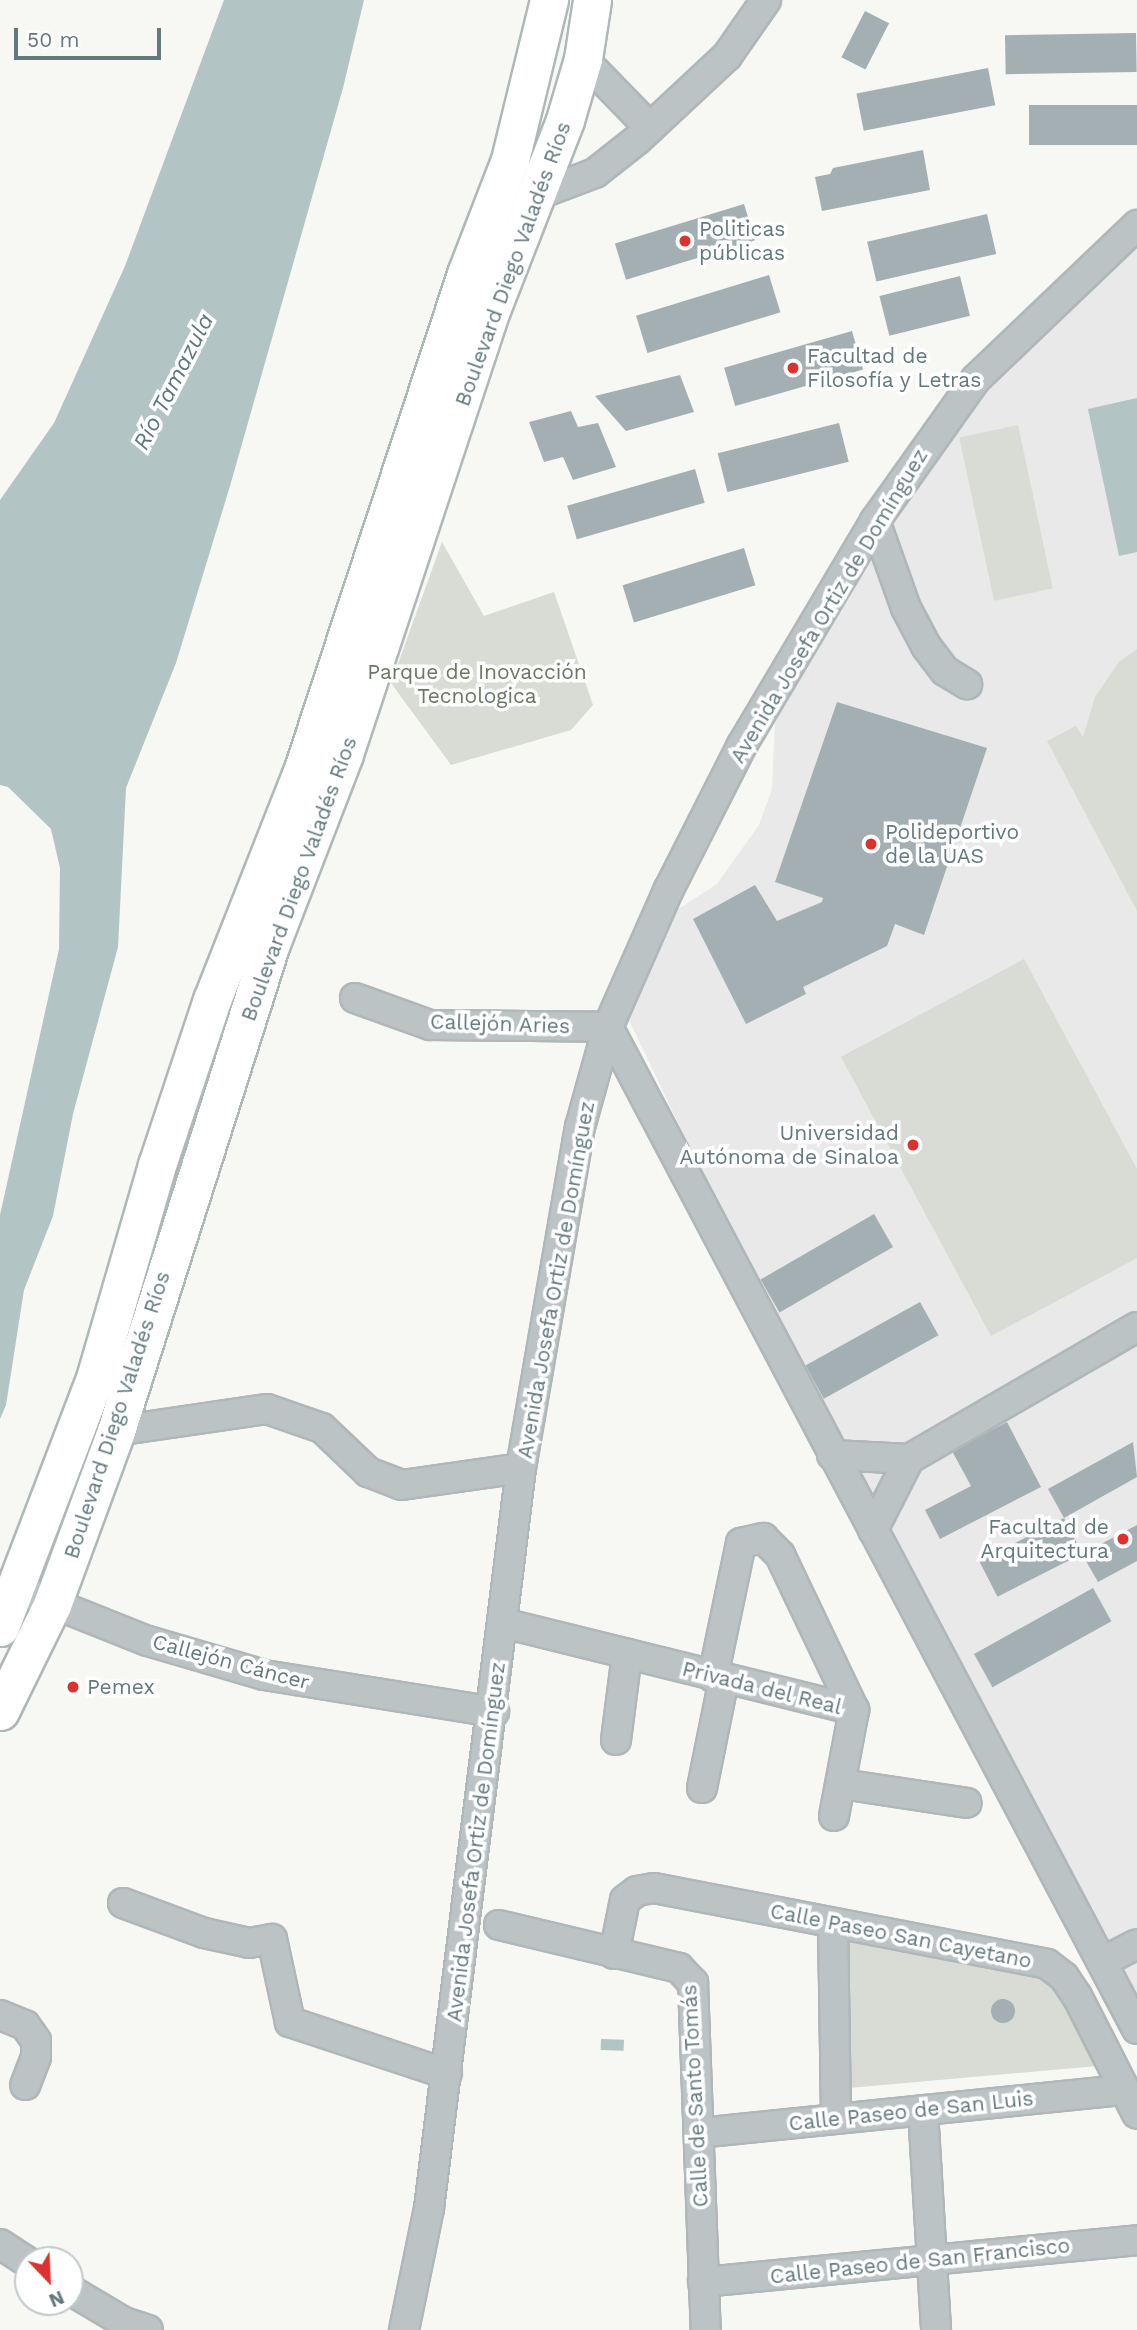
<!DOCTYPE html>
<html>
<head>
<meta charset="utf-8">
<style>
	body { margin:0 }
	#map { position:relative; width:1137px; height:2330px; overflow:hidden; background:#f7f7f4; font-family:"Work Sans",sans-serif }
	div>[style] { position:absolute }
	[style*='--x'] { left:calc(var(--x)*1px); top:calc(var(--y)*1px); width:calc(var(--w)*1px); rotate:calc(var(--a)*1deg) }
	.built>* { inset:0; background:#e8e9e8 }
	.green>* { inset:0; background:#d8dcd4; transform-origin:0 0 }
	.water>* { inset:0; background:#b3c4c5; transform-origin:0 0 }
	.building>* { inset:0; background:#a3afb2; transform-origin:0 0 }
	.round { border-radius:50% }
	.roads { filter:drop-shadow(2px 0 #b0b7b9) drop-shadow(-2px 0 #b0b7b9) drop-shadow(0 2px #b0b7b9) drop-shadow(0 -2px #b0b7b9) }
	.minor>* { height:28px; margin:-14px; padding:0 14px; transform-origin:14px; border-radius:14px; background:#bcc3c4 }
	.major>* { height:37px; margin:-18.5px; padding:0 18.5px; transform-origin:18.5px; border-radius:18.5px; background:#fff }
	.dots>* { width:19px; height:19px; translate:-50% -50%; box-sizing:border-box; border:4px solid #fff; border-radius:50% }
	span { translate:-50% -50%; white-space:nowrap; text-align:center; line-height:1.15; -webkit-text-stroke:7px #fff; paint-order:stroke }
	.poi-label { font-size:21px; color:#63797e }
	.left { translate:0 -50%; text-align:left }
	.right { translate:-100% -50%; text-align:right }
	.street-label { font-size:21px; color:#63797e }
	.park-label { font-size:21px; color:#6a7762 }
	.water-label { font-size:23px; color:#5e7879; font-style:italic }
	.north { position:absolute; left:14px; top:2246px; width:70px; height:70px; box-sizing:border-box; background:#fff; border:2px solid #c1c9cb; border-radius:50%; rotate:157deg; font-size:19px; font-weight:700; line-height:28px; text-align:center; color:#63797e }
	.north::after { content:''; display:block; margin:auto; width:24px; height:32px; background:#dc312f; clip-path:polygon(50% 0,100% 100%,50% 72%,0 100%) }
	.scale { position:absolute; left:14px; top:28px; width:147px; height:32px; box-sizing:border-box; border:4px solid #63797e; border-top:0; padding-left:9px; font-size:21px; line-height:24px; white-space:nowrap; color:#63797e; -webkit-text-stroke:5px #fff; paint-order:stroke }
</style>
</head>
<body>
<div id="map">
	<div class="built">
		<div style="clip-path:polygon(1137px 239px,1137px 1994px,752px 1277px,626px 1014px,666px 917px,717px 884px,759px 825px,772px 789px,775px 724px,781px 705px,874px 545px,978px 397px)"></div>
	</div>
	<div class="green">
		<div style="left:1018px;top:425px;width:167px;height:60px;rotate:78deg"></div>
		<div style="clip-path:polygon(442px 542px,484px 616px,554px 592px,593px 705px,571px 730px,451px 765px,391px 683px)"></div>
		<div style="clip-path:polygon(1137px 649px,1137px 911px,1047px 741px,1076px 726px,1083px 737px,1095px 697px,1119px 662px)"></div>
		<div style="clip-path:polygon(1024px 959px,1137px 1169px,1137px 1258px,991px 1336px,841px 1057px)"></div>
		<div style="clip-path:polygon(849px 1933px,1047px 1973px,1098px 2066px,849px 2088px)"></div>
	</div>
	<div class="water">
		<div style="clip-path:polygon(224px 0,364px 0,343px 88px,230px 486px,176px 663px,126px 788px,118px 947px,73px 1114px,53px 1216px,24px 1290px,6px 1405px,0 1419px,0 1215px,59px 949px,60px 868px,51px 829px,8px 787px,0 785px,0 500px,54px 423px,125px 266px)"></div>
		<div style="clip-path:polygon(1137px 398px,1137px 552px,1119px 556px,1088px 409px)"></div>
		<div style="left:601px;top:2039px;width:23px;height:11px;rotate:2deg"></div>
	</div>
	<div class="building">
		<div style="left:865px;top:11px;width:27px;height:52px;rotate:27deg"></div>
		<div style="left:1136px;top:33px;width:39px;height:131px;rotate:89deg"></div>
		<div style="left:988px;top:68px;width:38px;height:134px;rotate:79deg"></div>
		<div style="left:1137px;top:105px;width:40px;height:108px;rotate:90deg"></div>
		<div style="clip-path:polygon(923px 150px,930px 190px,822px 211px,815px 177px,830px 174px,833px 168px)"></div>
		<div style="left:744px;top:204px;width:38px;height:135px;rotate:73deg"></div>
		<div style="left:987px;top:214px;width:41px;height:123px;rotate:77deg"></div>
		<div style="left:769px;top:275px;width:39px;height:139px;rotate:73deg"></div>
		<div style="left:960px;top:276px;width:41px;height:83px;rotate:76deg"></div>
		<div style="left:852px;top:331px;width:40px;height:133px;rotate:74deg"></div>
		<div style="clip-path:polygon(680px 375px,694px 412px,626px 431px,595px 396px)"></div>
		<div style="clip-path:polygon(571px 411px,578px 427px,598px 423px,616px 467px,573px 480px,563px 457px,544px 462px,529px 422px)"></div>
		<div style="left:839px;top:423px;width:40px;height:125px;rotate:76deg"></div>
		<div style="left:695px;top:469px;width:35px;height:133px;rotate:74deg"></div>
		<div style="left:744px;top:548px;width:39px;height:127px;rotate:73deg"></div>
		<div style="clip-path:polygon(837px 702px,987px 748px,924px 935px,895px 924px,887px 946px,803px 987px,806px 994px,746px 1024px,693px 919px,755px 885px,777px 921px,822px 902px,823px 898px,775px 882px)"></div>
		<div style="left:874px;top:1214px;width:38px;height:131px;rotate:60deg"></div>
		<div style="left:920px;top:1302px;width:38px;height:131px;rotate:61deg"></div>
		<div style="clip-path:polygon(1007px 1422px,1041px 1487px,940px 1539px,925px 1510px,971px 1486px,952px 1451px)"></div>
		<div style="clip-path:polygon(1133px 1442px,1137px 1477px,1064px 1518px,1048px 1489px)"></div>
		<div style="left:1064px;top:1518px;width:40px;height:95px;rotate:63deg"></div>
		<div style="clip-path:polygon(1137px 1525px,1137px 1561px,1098px 1582px,1082px 1554px)"></div>
		<div style="left:1093px;top:1588px;width:38px;height:136px;rotate:61deg"></div>
		<div class="round" style="left:991px;top:1999px;width:24px;height:24px"></div>
	</div>
	<div class="roads">
		<div class="minor">
			<div style="--x:583;--y:59;--w:96;--a:45.8"></div>
			<div style="--x:537;--y:195;--w:62;--a:-20.8"></div>
			<div style="--x:595;--y:173;--w:55;--a:-38.3"></div>
			<div style="--x:638;--y:139;--w:122;--a:-43"></div>
			<div style="--x:727;--y:56;--w:68;--a:-55.1"></div>
			<div style="--x:875;--y:521;--w:92;--a:70.4"></div>
			<div style="--x:906;--y:608;--w:43;--a:62.2"></div>
			<div style="--x:926;--y:646;--w:31;--a:53"></div>
			<div style="--x:945;--y:671;--w:26;--a:31"></div>
			<div style="--x:355;--y:998;--w:80;--a:19.8"></div>
			<div style="--x:430;--y:1025;--w:178;--a:0.6"></div>
			<div style="--x:608;--y:1027;--w:1133;--a:62.17"></div>
			<div style="--x:116;--y:1431;--w:153;--a:-8.3"></div>
			<div style="--x:267;--y:1409;--w:58;--a:19.1"></div>
			<div style="--x:322;--y:1428;--w:64;--a:43.7"></div>
			<div style="--x:368;--y:1472;--w:36;--a:21"></div>
			<div style="--x:402;--y:1485;--w:120;--a:-8.1"></div>
			<div style="--x:832;--y:1455;--w:77;--a:3"></div>
			<div style="--x:909;--y:1459;--w:263;--a:-30.1"></div>
			<div style="--x:873;--y:1530;--w:80;--a:-63.1"></div>
			<div style="--x:17;--y:1589;--w:141;--a:21.7"></div>
			<div style="--x:148;--y:1641;--w:121;--a:16.3"></div>
			<div style="--x:264;--y:1675;--w:233;--a:9.1"></div>
			<div style="--x:503;--y:1623;--w:362;--a:13.9"></div>
			<div style="--x:713;--y:1677;--w:137;--a:-78.2"></div>
			<div style="--x:741;--y:1543;--w:23;--a:-13"></div>
			<div style="--x:763;--y:1538;--w:24;--a:45"></div>
			<div style="--x:780;--y:1555;--w:172;--a:64.5"></div>
			<div style="--x:616;--y:1740;--w:87;--a:-82.7"></div>
			<div style="--x:842;--y:1784;--w:126;--a:8.6"></div>
			<div style="--x:702;--y:1788;--w:111;--a:-78.6"></div>
			<div style="--x:834;--y:1816;--w:108;--a:-79.3"></div>
			<div style="--x:123;--y:1903;--w:86;--a:20.3"></div>
			<div style="--x:204;--y:1933;--w:46;--a:12.5"></div>
			<div style="--x:249;--y:1943;--w:23;--a:-10"></div>
			<div style="--x:272;--y:1939;--w:85;--a:77.8"></div>
			<div style="--x:290;--y:2022;--w:165;--a:18.3"></div>
			<div style="--x:833;--y:1924;--w:195;--a:89.1"></div>
			<div style="--x:499;--y:1925;--w:185;--a:13.4"></div>
			<div style="--x:679;--y:1968;--w:21;--a:47"></div>
			<div style="--x:693;--y:1983;--w:347;--a:87.9"></div>
			<div style="--x:614;--y:1954;--w:55;--a:-78.5"></div>
			<div style="--x:625;--y:1900;--w:15;--a:-37"></div>
			<div style="--x:637;--y:1891;--w:17;--a:-10"></div>
			<div style="--x:654;--y:1888;--w:400;--a:10.9"></div>
			<div style="--x:1047;--y:1964;--w:21;--a:37"></div>
			<div style="--x:1064;--y:1977;--w:23;--a:56"></div>
			<div style="--x:1077;--y:1996;--w:132;--a:63"></div>
			<div style="--x:1102;--y:1962;--w:39;--a:-27"></div>
			<div style="--x:0;--y:2015;--w:27;--a:22"></div>
			<div style="--x:25;--y:2025;--w:19;--a:55"></div>
			<div style="--x:36;--y:2041;--w:16;--a:90"></div>
			<div style="--x:36;--y:2057;--w:30;--a:111"></div>
			<div style="--x:923;--y:2110;--w:220;--a:86.6"></div>
			<div style="--x:699;--y:2133;--w:426;--a:-5.8"></div>
			<div style="--x:0;--y:2244;--w:33;--a:33"></div>
			<div style="--x:703;--y:2282;--w:436;--a:-5.5"></div>
			<div style="--x:70;--y:2290;--w:63;--a:30.7"></div>
			<div style="--x:124;--y:2322;--w:25;--a:18"></div>
			<div style="--x:404;--y:2330;--w:125;--a:-78.4"></div>
			<div style="--x:429;--y:2208;--w:746;--a:-82.91"></div>
			<div style="--x:521;--y:1468;--w:346;--a:-80.2"></div>
			<div style="--x:580;--y:1127;--w:104;--a:-74.4"></div>
			<div style="--x:608;--y:1027;--w:151;--a:-66.2"></div>
			<div style="--x:669;--y:889;--w:161;--a:-63.1"></div>
			<div style="--x:742;--y:745;--w:261;--a:-59.3"></div>
			<div style="--x:875;--y:521;--w:174;--a:-54.6"></div>
			<div style="--x:976;--y:379;--w:223;--a:-43.7"></div>
		</div>
		<div class="major">
			<div style="--x:0;--y:1627;--w:270;--a:-69.1"></div>
			<div style="--x:96;--y:1375;--w:219;--a:-73.8"></div>
			<div style="--x:157;--y:1165;--w:174;--a:-71.6"></div>
			<div style="--x:212;--y:1000;--w:251;--a:-68.5"></div>
			<div style="--x:304;--y:766;--w:518;--a:-71.77"></div>
			<div style="--x:466;--y:274;--w:122;--a:-68.9"></div>
			<div style="--x:510;--y:160;--w:165;--a:-76.3"></div>
			<div style="--x:0;--y:1711;--w:118;--a:-63.9"></div>
			<div style="--x:52;--y:1605;--w:185;--a:-69.8"></div>
			<div style="--x:116;--y:1431;--w:509;--a:-72.38"></div>
			<div style="--x:270;--y:946;--w:206;--a:-68.9"></div>
			<div style="--x:344;--y:754;--w:468;--a:-71.7"></div>
			<div style="--x:491;--y:310;--w:204;--a:-68.7"></div>
			<div style="--x:565;--y:120;--w:64;--a:-73.6"></div>
			<div style="--x:583;--y:59;--w:60;--a:-81.3"></div>
		</div>
	</div>
	<div class="dots">
		<div style="left:685px;top:241px;background:#dc312f"></div>
		<div style="left:793px;top:368px;background:#dc312f"></div>
		<div style="left:871px;top:844px;background:#dc312f"></div>
		<div style="left:913px;top:1145px;background:#dc312f"></div>
		<div style="left:1123px;top:1539px;background:#dc312f"></div>
		<div style="left:73px;top:1687px;background:#dc312f"></div>
	</div>
	<div class="poi-label">
		<span class="left" style="left:699px;top:241px">Politicas<br>públicas</span>
		<span class="left" style="left:807px;top:368px">Facultad de<br>Filosofía y Letras</span>
		<span class="left" style="left:885px;top:844px">Polideportivo<br>de la UAS</span>
		<span class="right" style="left:899px;top:1145px">Universidad<br>Autónoma de Sinaloa</span>
		<span class="right" style="left:1109px;top:1539px">Facultad de<br>Arquitectura</span>
		<span class="left" style="left:87px;top:1687px">Pemex</span>
	</div>
	<div class="street-label">
		<span style="left:513px;top:264px;rotate:-70deg">Boulevard Diego Valadés Ríos</span>
		<span style="left:829px;top:606px;rotate:-59deg">Avenida Josefa Ortiz de Domínguez</span>
		<span style="left:299px;top:879px;rotate:-70deg">Boulevard Diego Valadés Ríos</span>
		<span style="left:500px;top:1024px;rotate:2deg">Callejón Aries</span>
		<span style="left:556px;top:1280px;rotate:-80deg">Avenida Josefa Ortiz de Domínguez</span>
		<span style="left:117px;top:1415px;rotate:-72deg">Boulevard Diego Valadés Ríos</span>
		<span style="left:231px;top:1662px;rotate:15deg">Callejón Cáncer</span>
		<span style="left:762px;top:1688px;rotate:14deg">Privada del Real</span>
		<span style="left:476px;top:1842px;rotate:-83deg">Avenida Josefa Ortiz de Domínguez</span>
		<span style="left:901px;top:1936px;rotate:11deg">Calle Paseo San Cayetano</span>
		<span style="left:695px;top:2096px;rotate:-93deg">Calle de Santo Tomás</span>
		<span style="left:911px;top:2111px;rotate:-6deg">Calle Paseo de San Luis</span>
		<span style="left:920px;top:2261px;rotate:-6deg">Calle Paseo de San Francisco</span>
	</div>
	<div class="park-label">
		<span style="left:477px;top:684px">Parque de Inovacción<br>Tecnologica</span>
	</div>
	<div class="water-label">
		<span style="left:174px;top:382px;rotate:-63deg">Río Tamazula</span>
	</div>
	<div class="north">N</div>
	<div class="scale">50 m</div>
</div>
</body>
</html>
